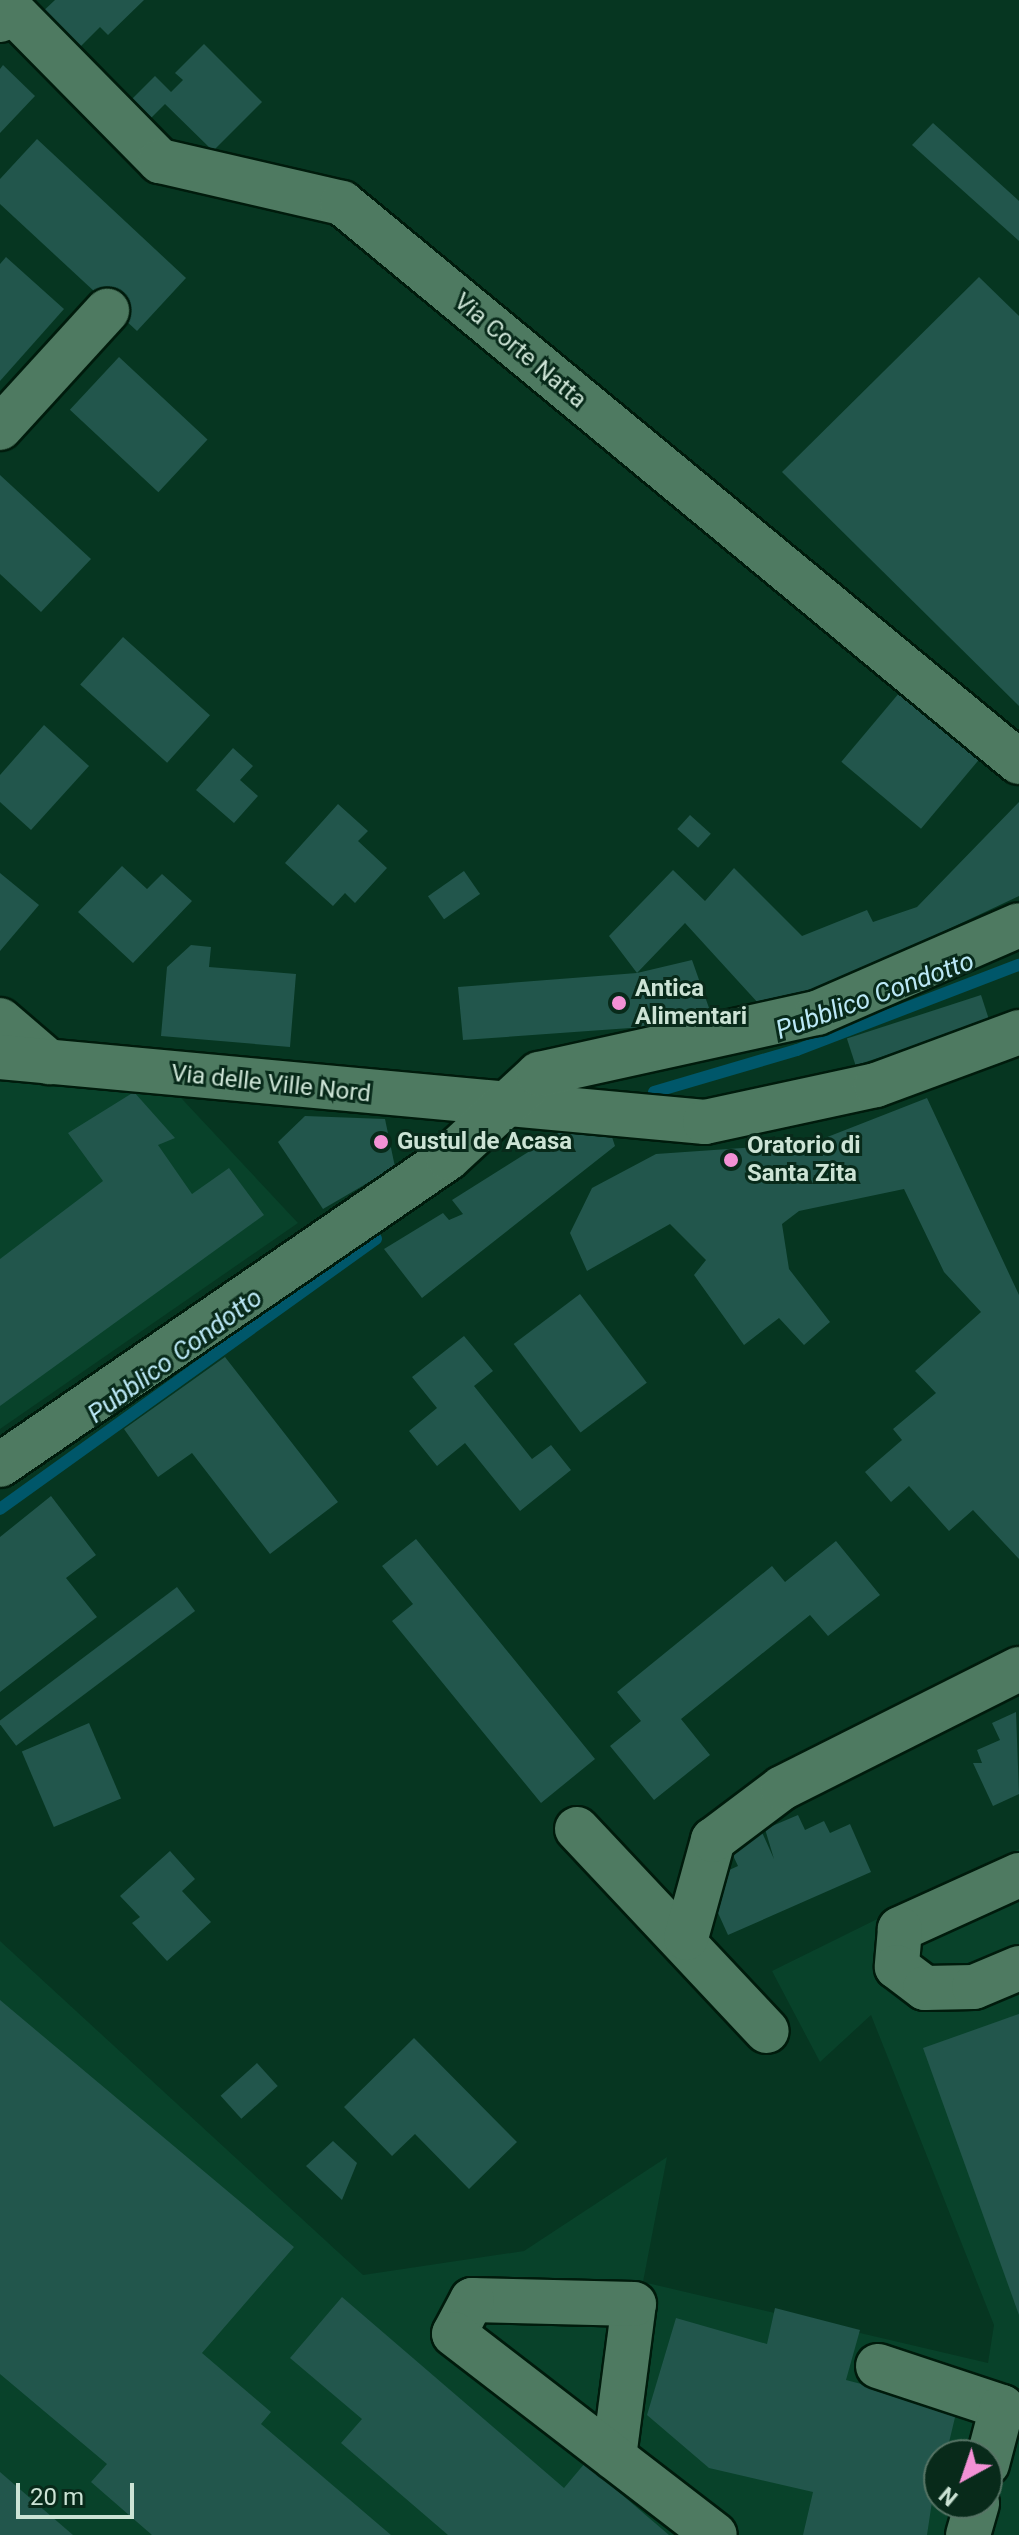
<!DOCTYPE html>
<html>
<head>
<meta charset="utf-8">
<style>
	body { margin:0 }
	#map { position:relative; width:1019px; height:2535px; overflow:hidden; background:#063621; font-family:Roboto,sans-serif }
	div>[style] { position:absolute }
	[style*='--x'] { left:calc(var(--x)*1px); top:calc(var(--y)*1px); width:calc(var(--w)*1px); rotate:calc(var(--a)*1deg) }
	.built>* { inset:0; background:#08422a }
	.stream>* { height:12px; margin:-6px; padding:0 6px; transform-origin:6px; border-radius:6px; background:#00576a }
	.building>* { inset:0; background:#22564c; transform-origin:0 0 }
	.roads { filter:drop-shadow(2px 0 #001b0c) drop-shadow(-2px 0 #001b0c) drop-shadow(0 2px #001b0c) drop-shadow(0 -2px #001b0c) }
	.minor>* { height:44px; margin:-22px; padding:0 22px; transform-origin:22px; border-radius:22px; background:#4e7a61 }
	.dots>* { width:22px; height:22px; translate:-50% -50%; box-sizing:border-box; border:4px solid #082a1a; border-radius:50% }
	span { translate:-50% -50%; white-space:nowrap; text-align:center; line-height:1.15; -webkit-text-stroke:6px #082a1a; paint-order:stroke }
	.street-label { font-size:24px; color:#cce3d5 }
	.poi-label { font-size:24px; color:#cce3d5; font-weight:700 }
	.left { translate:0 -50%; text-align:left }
	.water-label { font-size:26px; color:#bbe8f6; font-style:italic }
	.north { position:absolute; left:923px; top:2439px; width:80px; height:80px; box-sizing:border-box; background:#082a1a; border:2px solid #567465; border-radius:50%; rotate:220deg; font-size:22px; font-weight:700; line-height:32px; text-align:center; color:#cce3d5 }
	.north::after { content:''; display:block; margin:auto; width:28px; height:36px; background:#f391d5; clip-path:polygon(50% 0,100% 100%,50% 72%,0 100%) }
	.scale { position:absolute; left:16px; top:2483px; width:118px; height:36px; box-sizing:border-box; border:4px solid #cce3d5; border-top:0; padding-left:10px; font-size:24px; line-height:28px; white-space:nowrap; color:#cce3d5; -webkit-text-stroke:6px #082a1a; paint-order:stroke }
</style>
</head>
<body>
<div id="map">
	<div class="built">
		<div style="clip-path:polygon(0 1073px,168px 1084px,298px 1223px,0 1429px)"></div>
		<div style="clip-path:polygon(evenodd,1019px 1849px,1019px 2535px,0 2535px,0 1941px,363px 2275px,524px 2251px,667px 2157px,643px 2282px,988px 2363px,994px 2325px,871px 2015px,820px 2062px,772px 1971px,1019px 1849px,939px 2455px,987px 2455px,987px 2503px,939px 2503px,939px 2455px)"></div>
	</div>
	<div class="stream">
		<div style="--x:654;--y:1092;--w:149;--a:-16.4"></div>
		<div style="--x:797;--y:1050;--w:238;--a:-21"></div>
		<div style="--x:0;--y:1509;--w:463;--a:-35.7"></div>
	</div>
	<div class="building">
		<div style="clip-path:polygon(55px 0,144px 0,108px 35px,100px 27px,75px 52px,39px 15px)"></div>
		<div style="clip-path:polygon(204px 44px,262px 102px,213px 151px,165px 104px,147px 122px,128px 103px,155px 76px,171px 92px,183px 80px,175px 73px)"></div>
		<div style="clip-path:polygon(3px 65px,35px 96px,0 133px,0 69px)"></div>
		<div style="clip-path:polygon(933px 123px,1019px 201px,1019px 241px,912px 145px)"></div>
		<div style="clip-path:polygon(37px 139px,186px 278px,137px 331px,0 204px,0 179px)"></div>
		<div style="clip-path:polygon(6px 257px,64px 309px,0 381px,0 264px)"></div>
		<div style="clip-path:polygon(979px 277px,1019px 316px,1019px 706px,782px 472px)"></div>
		<div style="left:119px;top:357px;width:121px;height:72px;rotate:43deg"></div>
		<div style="clip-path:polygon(0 475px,91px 559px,41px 612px,0 574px)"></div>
		<div style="left:123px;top:637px;width:117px;height:64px;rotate:42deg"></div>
		<div style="left:905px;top:686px;width:104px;height:99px;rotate:40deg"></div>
		<div style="clip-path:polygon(44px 725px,89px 766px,31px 830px,0 802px,0 775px)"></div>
		<div style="clip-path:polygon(233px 748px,253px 766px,240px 780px,258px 796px,234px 823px,196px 790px)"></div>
		<div style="clip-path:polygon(1019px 802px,1019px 896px,768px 1014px,685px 923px,637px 973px,692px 960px,714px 1022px,463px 1040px,458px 987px,637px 973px,609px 936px,673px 870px,705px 901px,734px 868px,802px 936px,867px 910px,873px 922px,917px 907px)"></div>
		<div style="clip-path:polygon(338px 804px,368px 831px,358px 841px,387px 868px,355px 903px,345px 893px,333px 906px,285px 863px)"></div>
		<div style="left:690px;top:815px;width:28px;height:19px;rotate:42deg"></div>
		<div style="clip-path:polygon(122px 866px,147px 889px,162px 874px,192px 901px,133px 963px,78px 912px)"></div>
		<div style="left:464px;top:871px;width:28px;height:44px;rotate:55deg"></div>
		<div style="clip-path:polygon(0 873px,39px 905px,0 951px)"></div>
		<div style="clip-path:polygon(191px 945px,211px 947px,209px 967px,296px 974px,290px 1047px,161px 1036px,167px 967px)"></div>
		<div style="left:981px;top:995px;width:28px;height:141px;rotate:72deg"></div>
		<div style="clip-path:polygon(134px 1092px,175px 1138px,158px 1145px,192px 1194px,229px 1168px,264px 1215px,0 1406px,0 1259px,103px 1181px,68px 1133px)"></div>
		<div style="clip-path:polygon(927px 1098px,1019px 1295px,1019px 1559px,973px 1510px,949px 1531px,909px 1486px,891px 1502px,865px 1472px,902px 1440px,893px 1429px,936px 1393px,915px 1371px,981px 1312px,944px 1272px,904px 1189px,799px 1211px,782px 1224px,789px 1269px,830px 1322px,804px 1345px,779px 1318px,744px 1345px,694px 1275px,706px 1260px,670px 1224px,587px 1271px,570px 1233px,592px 1188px,656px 1154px,812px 1143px)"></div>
		<div style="clip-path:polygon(305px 1116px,385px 1119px,395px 1167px,323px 1209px,278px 1142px)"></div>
		<div style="clip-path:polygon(568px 1127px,611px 1134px,615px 1146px,422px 1298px,384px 1249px,443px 1213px,449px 1220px,463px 1214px,452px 1200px)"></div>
		<div style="left:580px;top:1294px;width:111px;height:83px;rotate:53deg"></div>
		<div style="clip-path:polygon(464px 1336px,493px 1371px,474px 1386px,532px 1459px,551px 1445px,571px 1470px,520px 1511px,465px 1443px,437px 1466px,409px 1431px,437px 1408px,412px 1377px)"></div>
		<div style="clip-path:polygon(225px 1357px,338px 1502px,270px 1554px,192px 1453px,158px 1477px,124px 1429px)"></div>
		<div style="clip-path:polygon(51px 1496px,96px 1555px,66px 1578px,97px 1617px,0 1692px,0 1537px)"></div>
		<div style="clip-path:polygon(416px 1539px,595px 1759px,541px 1803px,392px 1621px,413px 1604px,382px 1566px)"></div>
		<div style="clip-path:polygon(836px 1541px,880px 1595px,828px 1636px,810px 1615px,681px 1719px,710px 1755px,654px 1800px,610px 1746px,641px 1721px,617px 1692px,772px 1566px,785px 1582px)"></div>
		<div style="left:177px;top:1587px;width:30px;height:224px;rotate:53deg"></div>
		<div style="clip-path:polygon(1016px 1712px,1019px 1794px,993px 1806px,973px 1763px,982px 1763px,977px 1750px,1000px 1740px,992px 1723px)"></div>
		<div style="left:89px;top:1723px;width:82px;height:73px;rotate:67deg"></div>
		<div style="clip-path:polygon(798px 1815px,805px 1830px,824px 1821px,830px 1833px,850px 1824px,871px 1872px,728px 1935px,709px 1893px,716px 1876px,738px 1866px,728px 1845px,761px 1830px,774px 1859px,765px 1829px)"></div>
		<div style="clip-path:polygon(170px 1851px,195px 1879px,182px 1891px,211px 1922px,167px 1961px,132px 1923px,140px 1917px,120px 1896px)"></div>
		<div style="clip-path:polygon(0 2000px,294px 2247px,202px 2353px,271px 2412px,261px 2424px,391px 2535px,152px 2535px,91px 2482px,107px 2464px,0 2374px)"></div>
		<div style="clip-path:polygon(1019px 2014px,1019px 2315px,923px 2048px)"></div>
		<div style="clip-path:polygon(414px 2038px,517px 2142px,469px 2189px,415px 2134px,392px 2156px,344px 2107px)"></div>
		<div style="left:257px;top:2063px;width:31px;height:49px;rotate:48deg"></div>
		<div style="clip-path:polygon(333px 2141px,357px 2163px,342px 2200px,306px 2166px)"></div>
		<div style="clip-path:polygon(342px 2297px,564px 2488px,585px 2463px,669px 2535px,448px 2535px,341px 2443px,362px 2419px,290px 2358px)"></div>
		<div style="clip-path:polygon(775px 2308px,860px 2330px,846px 2380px,957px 2409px,946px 2455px,939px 2455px,927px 2535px,803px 2535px,813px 2492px,709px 2468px,647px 2415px,676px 2318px,767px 2344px)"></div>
		<div style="clip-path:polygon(0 2472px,73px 2535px,0 2535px)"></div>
	</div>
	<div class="roads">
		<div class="minor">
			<div style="--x:0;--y:20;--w:15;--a:-48"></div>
			<div style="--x:10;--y:9;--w:214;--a:45.4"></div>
			<div style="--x:160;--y:161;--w:187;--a:13"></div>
			<div style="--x:342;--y:203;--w:878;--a:39.55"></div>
			<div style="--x:0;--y:428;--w:159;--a:-47.6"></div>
			<div style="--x:0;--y:1020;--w:65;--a:40.6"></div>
			<div style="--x:0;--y:1057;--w:708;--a:5.27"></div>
			<div style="--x:705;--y:1122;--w:175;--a:-12.2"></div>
			<div style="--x:876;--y:1085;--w:153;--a:-20.3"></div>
			<div style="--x:0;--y:1465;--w:543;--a:-34.42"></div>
			<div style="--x:448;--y:1158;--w:124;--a:-42.7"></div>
			<div style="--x:539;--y:1074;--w:285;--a:-12.4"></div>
			<div style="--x:817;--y:1013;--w:220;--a:-23.5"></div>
			<div style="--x:577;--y:1829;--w:277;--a:46.8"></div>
			<div style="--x:1019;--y:1875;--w:131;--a:155.6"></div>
			<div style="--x:900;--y:1929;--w:38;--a:95"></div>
			<div style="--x:897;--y:1967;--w:35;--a:37"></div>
			<div style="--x:925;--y:1988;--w:49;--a:-1.2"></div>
			<div style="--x:974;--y:1987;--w:49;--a:-22.9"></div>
			<div style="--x:686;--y:1938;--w:102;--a:-74.6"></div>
			<div style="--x:713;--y:1840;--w:86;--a:-37"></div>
			<div style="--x:782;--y:1788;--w:265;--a:-26.7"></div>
			<div style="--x:878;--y:2366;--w:131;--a:18.3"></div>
			<div style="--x:1002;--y:2407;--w:59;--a:104.7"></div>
			<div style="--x:614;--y:2457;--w:154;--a:-82.6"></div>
			<div style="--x:634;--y:2304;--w:162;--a:-178.6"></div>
			<div style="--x:472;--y:2300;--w:38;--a:118"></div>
			<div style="--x:454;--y:2334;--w:329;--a:37.6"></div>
			<div style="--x:968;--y:2535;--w:33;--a:-74"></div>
		</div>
	</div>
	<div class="dots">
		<div style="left:619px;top:1003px;background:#f391d5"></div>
		<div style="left:381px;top:1142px;background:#f391d5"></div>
		<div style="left:731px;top:1160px;background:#f391d5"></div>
	</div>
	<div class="street-label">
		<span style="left:520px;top:351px;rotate:40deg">Via Corte Natta</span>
		<span style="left:271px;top:1084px;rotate:6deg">Via delle Ville Nord</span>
	</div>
	<div class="poi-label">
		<span class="left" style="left:635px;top:1003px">Antica<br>Alimentari</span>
		<span class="left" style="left:397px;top:1142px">Gustul de Acasa</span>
		<span class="left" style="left:747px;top:1160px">Oratorio di<br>Santa Zita</span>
	</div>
	<div class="water-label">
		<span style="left:875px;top:996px;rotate:-20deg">Pubblico Condotto</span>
		<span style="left:175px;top:1356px;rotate:-36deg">Pubblico Condotto</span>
	</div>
	<div class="north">N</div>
	<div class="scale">20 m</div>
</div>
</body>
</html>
